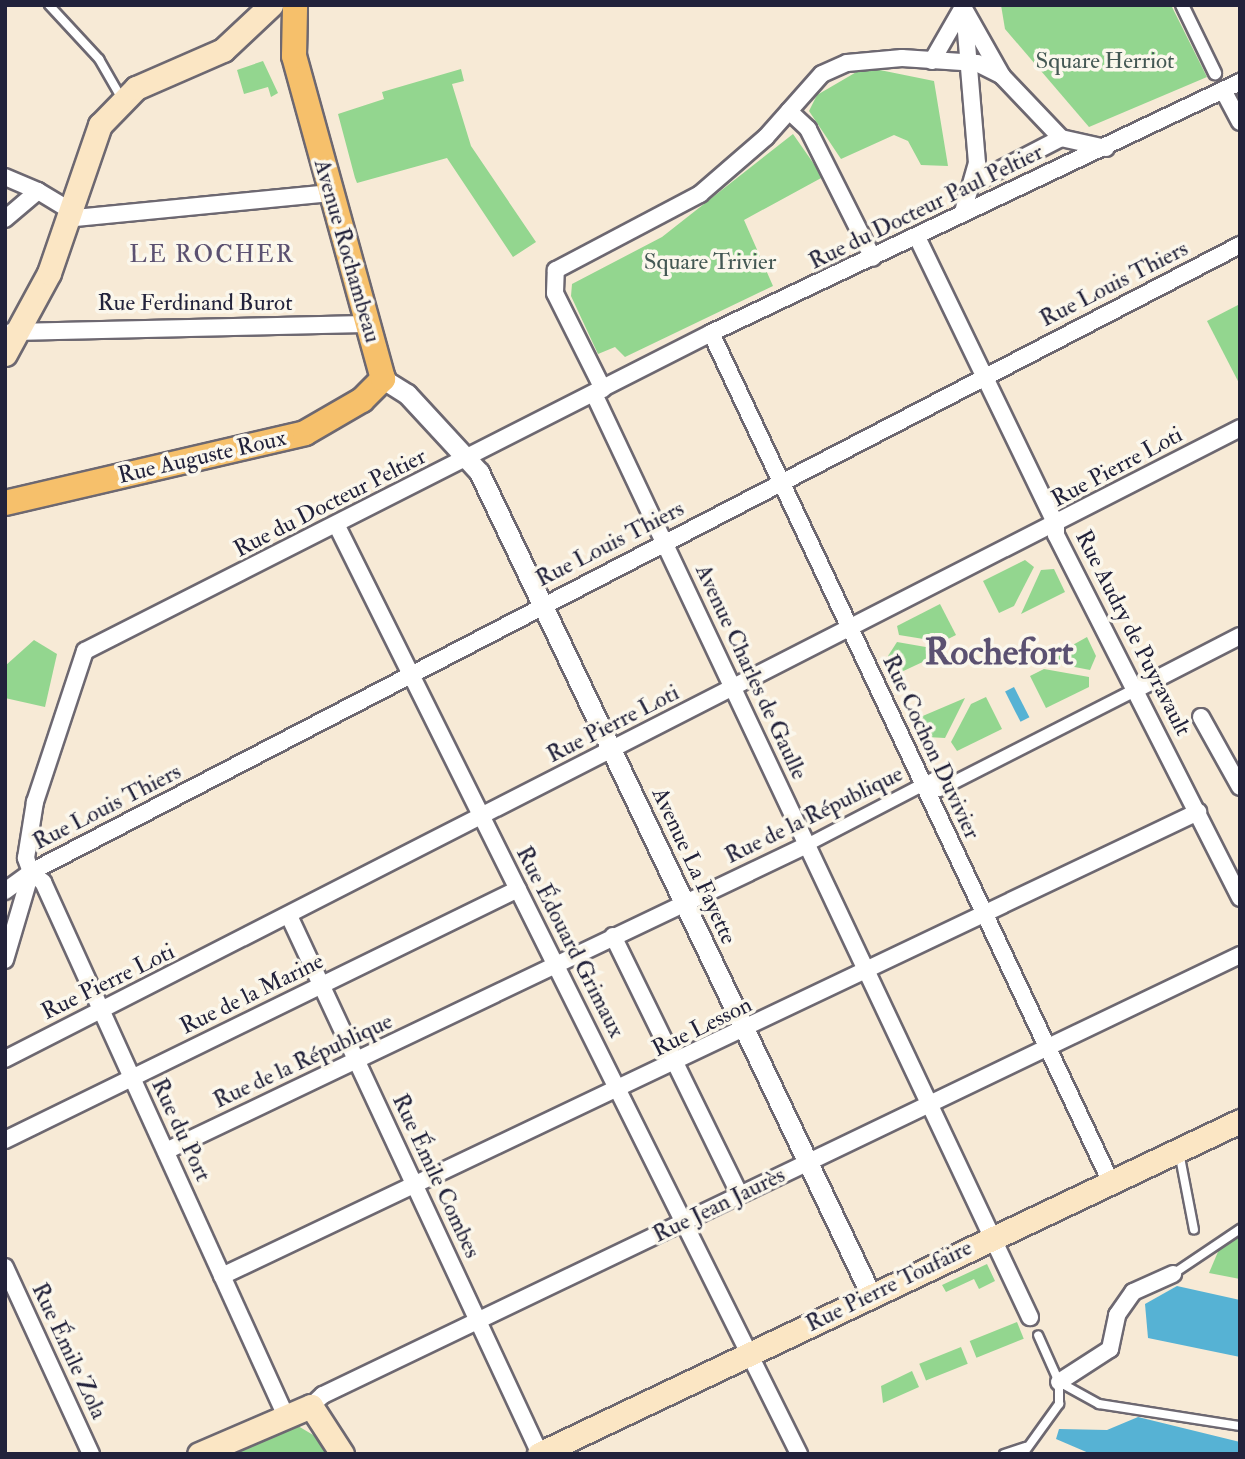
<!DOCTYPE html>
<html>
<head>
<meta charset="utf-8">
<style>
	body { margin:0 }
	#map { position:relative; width:1245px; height:1459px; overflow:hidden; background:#f7ead6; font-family:"IM FELL Double Pica",serif }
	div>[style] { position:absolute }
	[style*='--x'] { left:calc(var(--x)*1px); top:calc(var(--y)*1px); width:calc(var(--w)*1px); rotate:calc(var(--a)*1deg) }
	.green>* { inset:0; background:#93d68f; transform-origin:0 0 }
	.water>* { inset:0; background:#56b2d4; transform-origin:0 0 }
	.roads { filter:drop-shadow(2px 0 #6d6871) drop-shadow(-2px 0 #6d6871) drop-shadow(0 2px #6d6871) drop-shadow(0 -2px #6d6871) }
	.service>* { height:8px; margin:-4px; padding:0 4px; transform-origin:4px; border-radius:4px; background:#fff }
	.pedestrian>* { height:12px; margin:-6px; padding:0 6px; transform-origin:6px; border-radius:6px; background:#fff }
	.minor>* { height:16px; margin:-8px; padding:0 8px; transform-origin:8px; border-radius:8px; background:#fff }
	.tertiary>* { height:19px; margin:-9.5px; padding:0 9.5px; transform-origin:9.5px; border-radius:9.5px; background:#fff }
	.secondary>* { height:23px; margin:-11.5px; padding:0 11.5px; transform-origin:11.5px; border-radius:11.5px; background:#fbe6c4 }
	.primary>* { height:24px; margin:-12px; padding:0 12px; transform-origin:12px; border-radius:12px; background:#f6c06b }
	span { translate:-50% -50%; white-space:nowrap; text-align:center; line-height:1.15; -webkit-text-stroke:7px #fbf7ec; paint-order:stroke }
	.park-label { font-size:23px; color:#445854 }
	.street-label { font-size:23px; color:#22223b }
	.neighbourhood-label { font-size:24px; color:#5b5171; letter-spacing:2px }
	.town-label { font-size:37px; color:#5b5171; font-weight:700 }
	.frame { position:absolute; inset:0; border:7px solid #22223b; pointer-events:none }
</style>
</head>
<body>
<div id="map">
	<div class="green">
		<div style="clip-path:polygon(1001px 5px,1171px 5px,1207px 77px,1089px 127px,1005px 29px)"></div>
		<div style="clip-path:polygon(263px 61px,278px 93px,271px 97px,268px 87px,244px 94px,237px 70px)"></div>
		<div style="clip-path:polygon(865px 67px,934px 81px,948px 166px,921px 165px,908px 141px,894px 135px,841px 159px,809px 111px,817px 95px)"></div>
		<div style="clip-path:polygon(461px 69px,464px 81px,452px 84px,471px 146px,536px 242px,513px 257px,447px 158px,357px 183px,355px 178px,338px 114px,384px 99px,382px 92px)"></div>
		<div style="clip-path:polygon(793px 134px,823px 177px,744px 220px,773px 286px,625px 357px,615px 347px,598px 354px,571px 296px,572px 284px,662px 237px)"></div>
		<div style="clip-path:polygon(1238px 305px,1240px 309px,1240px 385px,1207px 321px)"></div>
		<div style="clip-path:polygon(1025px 560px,1034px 567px,1014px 606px,999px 613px,983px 581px)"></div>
		<div style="clip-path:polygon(1054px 569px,1065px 592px,1021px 614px,1041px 570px)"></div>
		<div style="clip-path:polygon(940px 604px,956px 635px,942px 642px,899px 635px,897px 626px)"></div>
		<div style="clip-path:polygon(1087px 637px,1096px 656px,1090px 670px,1044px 661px)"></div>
		<div style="clip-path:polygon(34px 640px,57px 654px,45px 707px,5px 698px,5px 666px)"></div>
		<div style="clip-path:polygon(897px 642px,943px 650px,944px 652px,897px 674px,888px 656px)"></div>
		<div style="clip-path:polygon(1044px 669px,1089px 677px,1089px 687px,1046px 708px,1030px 676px)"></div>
		<div style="clip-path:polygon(986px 697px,1002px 729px,957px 751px,951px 742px,971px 704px)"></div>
		<div style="clip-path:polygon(965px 698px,945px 738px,927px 737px,918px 718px)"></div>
		<div style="clip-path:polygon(1240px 1237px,1240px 1279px,1209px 1273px,1220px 1247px)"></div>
		<div style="clip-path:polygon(987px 1264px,995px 1281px,979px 1289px,974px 1279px,946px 1292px,942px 1285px)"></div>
		<div style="left:1017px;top:1322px;width:18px;height:51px;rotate:68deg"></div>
		<div style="left:961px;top:1347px;width:18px;height:45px;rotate:68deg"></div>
		<div style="clip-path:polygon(912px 1371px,919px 1387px,883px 1403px,881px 1386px)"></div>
		<div style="clip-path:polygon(298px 1426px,325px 1442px,330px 1454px,233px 1453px)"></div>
	</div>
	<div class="water">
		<div style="left:1014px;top:687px;width:34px;height:10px;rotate:63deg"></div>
		<div style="clip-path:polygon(1177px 1286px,1240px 1300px,1240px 1357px,1148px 1338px,1145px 1304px)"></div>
		<div style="clip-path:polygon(1138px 1417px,1240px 1442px,1240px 1454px,1091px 1454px,1056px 1439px,1059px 1429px,1107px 1430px)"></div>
	</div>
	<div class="roads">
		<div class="service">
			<div style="--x:49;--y:5;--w:74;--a:47.2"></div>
			<div style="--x:99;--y:59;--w:46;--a:60.1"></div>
			<div style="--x:1179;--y:1152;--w:79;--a:79.1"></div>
			<div style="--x:1173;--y:1274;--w:81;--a:-33.9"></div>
			<div style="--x:1059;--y:1382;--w:46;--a:28.8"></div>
			<div style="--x:1099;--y:1404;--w:143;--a:8.9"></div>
			<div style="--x:1004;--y:1454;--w:23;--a:-18"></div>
			<div style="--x:1023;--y:1454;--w:62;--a:-54.2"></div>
			<div style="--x:1059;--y:1404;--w:22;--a:-90"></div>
			<div style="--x:1059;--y:1382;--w:51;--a:-114.1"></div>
		</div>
		<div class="pedestrian">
			<div style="--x:1182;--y:5;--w:76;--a:64.1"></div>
			<div style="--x:807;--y:845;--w:143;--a:-27.5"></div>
			<div style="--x:934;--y:779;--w:12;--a:66"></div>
			<div style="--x:939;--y:790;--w:222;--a:-27"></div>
		</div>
		<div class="minor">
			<div style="--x:963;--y:7;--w:79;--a:60.5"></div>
			<div style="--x:1002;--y:76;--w:86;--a:46.4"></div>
			<div style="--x:1061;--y:138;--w:46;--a:12.5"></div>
			<div style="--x:932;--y:61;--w:62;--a:-60.1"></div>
			<div style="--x:1223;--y:90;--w:36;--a:62"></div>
			<div style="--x:789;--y:111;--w:26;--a:43"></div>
			<div style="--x:808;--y:129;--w:144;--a:63.3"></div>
			<div style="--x:5;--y:177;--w:36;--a:23"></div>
			<div style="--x:972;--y:184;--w:100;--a:-27.3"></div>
			<div style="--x:963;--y:212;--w:51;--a:-74.1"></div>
			<div style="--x:977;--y:163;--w:144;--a:-94.8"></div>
			<div style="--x:5;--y:219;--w:43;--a:-40.3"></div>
			<div style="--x:38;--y:191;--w:35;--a:31"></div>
			<div style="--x:65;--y:219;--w:267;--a:-5.6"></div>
			<div style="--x:917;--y:237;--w:320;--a:64.2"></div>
			<div style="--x:1056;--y:525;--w:10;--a:90"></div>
			<div style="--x:1056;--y:535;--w:407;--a:63.1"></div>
			<div style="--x:11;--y:332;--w:357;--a:-1.3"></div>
			<div style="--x:711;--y:333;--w:936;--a:64.78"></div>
			<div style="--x:603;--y:389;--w:107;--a:-116.6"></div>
			<div style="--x:555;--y:293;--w:23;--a:-88"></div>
			<div style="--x:556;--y:270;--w:163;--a:-27.8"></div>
			<div style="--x:700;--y:194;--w:87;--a:-40.8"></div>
			<div style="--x:766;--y:137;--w:84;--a:-48.4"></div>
			<div style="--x:822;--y:74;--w:27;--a:-24"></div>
			<div style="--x:847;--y:63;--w:55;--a:-5.2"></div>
			<div style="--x:902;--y:58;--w:75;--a:3.8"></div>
			<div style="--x:977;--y:63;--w:28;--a:27"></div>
			<div style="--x:594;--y:394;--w:1021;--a:64.72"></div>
			<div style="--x:337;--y:526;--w:1037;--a:63.53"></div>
			<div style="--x:1137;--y:689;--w:116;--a:-27.2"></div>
			<div style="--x:1201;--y:717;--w:80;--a:60.9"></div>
			<div style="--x:31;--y:872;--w:16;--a:40"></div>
			<div style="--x:43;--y:882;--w:582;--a:65.55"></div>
			<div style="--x:5;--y:891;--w:32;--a:-36"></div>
			<div style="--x:31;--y:872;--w:1362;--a:-27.41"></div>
			<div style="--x:290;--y:918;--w:591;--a:64.99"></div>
			<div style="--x:613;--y:936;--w:288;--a:63.9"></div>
			<div style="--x:5;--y:960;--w:92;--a:-73.5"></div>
			<div style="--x:31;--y:872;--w:15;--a:-110"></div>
			<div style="--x:26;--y:858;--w:57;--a:-80.9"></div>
			<div style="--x:35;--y:802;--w:159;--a:-71.7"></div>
			<div style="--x:85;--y:651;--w:702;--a:-26.93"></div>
			<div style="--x:711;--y:333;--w:586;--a:-25.38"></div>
			<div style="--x:5;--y:1059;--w:1387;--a:-27.06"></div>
			<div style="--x:5;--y:1140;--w:571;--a:-26.07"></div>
			<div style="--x:166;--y:1151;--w:710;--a:-25.52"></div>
			<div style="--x:5;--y:1267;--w:206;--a:65.3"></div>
			<div style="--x:222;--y:1276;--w:1081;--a:-25.43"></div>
			<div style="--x:1059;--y:1382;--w:61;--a:-32.9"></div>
			<div style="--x:1110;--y:1349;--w:35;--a:-78"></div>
			<div style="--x:1117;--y:1315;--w:28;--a:-55"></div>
			<div style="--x:1133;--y:1292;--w:44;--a:-24.2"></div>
			<div style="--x:311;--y:1406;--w:16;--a:-43"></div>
			<div style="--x:323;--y:1395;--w:1017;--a:-25.63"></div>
		</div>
		<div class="tertiary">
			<div style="--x:383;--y:379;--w:28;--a:32"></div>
			<div style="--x:407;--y:394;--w:106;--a:47.3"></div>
			<div style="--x:479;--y:472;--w:912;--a:64.53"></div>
		</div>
		<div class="secondary">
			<div style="--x:5;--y:354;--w:92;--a:-61.5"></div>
			<div style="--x:49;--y:273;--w:157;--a:-71"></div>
			<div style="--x:100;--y:125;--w:52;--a:-45.8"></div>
			<div style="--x:136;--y:88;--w:95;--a:-23.6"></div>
			<div style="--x:223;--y:50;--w:66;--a:-43.2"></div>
			<div style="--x:199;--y:1454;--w:122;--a:-23.2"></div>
			<div style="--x:311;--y:1406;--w:57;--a:57.1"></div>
			<div style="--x:539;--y:1454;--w:776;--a:-25.41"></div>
		</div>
		<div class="primary">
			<div style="--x:5;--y:503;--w:308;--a:-13.1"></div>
			<div style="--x:305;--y:433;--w:66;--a:-30.1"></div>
			<div style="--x:362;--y:400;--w:30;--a:-45"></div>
			<div style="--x:383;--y:379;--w:335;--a:-105.4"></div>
			<div style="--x:294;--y:56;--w:49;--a:-88.8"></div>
		</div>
	</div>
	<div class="park-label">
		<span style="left:1105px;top:61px">Square Herriot</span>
		<span style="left:710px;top:262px">Square Trivier</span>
	</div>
	<div class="street-label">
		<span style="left:926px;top:207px;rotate:-26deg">Rue du Docteur Paul Peltier</span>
		<span style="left:347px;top:251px;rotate:74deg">Avenue Rochambeau</span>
		<span style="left:1114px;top:284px;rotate:-27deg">Rue Louis Thiers</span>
		<span style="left:195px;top:303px">Rue Ferdinand Burot</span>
		<span style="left:202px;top:457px;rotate:-13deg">Rue Auguste Roux</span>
		<span style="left:1117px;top:467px;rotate:-28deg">Rue Pierre Loti</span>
		<span style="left:330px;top:503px;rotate:-27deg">Rue du Docteur Peltier</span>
		<span style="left:610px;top:544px;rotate:-27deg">Rue Louis Thiers</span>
		<span style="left:1133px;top:633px;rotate:63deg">Rue Audry de Puyravault</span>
		<span style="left:751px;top:672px;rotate:65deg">Avenue Charles de Gaulle</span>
		<span style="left:613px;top:724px;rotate:-27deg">Rue Pierre Loti</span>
		<span style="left:931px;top:747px;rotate:65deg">Rue Cochon Duvivier</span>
		<span style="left:107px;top:807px;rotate:-27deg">Rue Louis Thiers</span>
		<span style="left:814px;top:815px;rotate:-26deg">Rue de la République</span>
		<span style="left:694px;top:866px;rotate:65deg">Avenue La Fayette</span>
		<span style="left:570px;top:942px;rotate:63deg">Rue Édouard Grimaux</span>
		<span style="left:108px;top:982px;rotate:-26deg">Rue Pierre Loti</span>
		<span style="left:252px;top:994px;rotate:-26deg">Rue de la Marine</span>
		<span style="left:702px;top:1027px;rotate:-26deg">Rue Lesson</span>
		<span style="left:303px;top:1061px;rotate:-25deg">Rue de la République</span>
		<span style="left:181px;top:1130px;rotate:65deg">Rue du Port</span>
		<span style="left:436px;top:1176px;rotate:65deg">Rue Émile Combes</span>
		<span style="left:719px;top:1205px;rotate:-26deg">Rue Jean Jaurès</span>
		<span style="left:889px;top:1286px;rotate:-26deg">Rue Pierre Toufaire</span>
		<span style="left:69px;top:1351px;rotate:65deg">Rue Émile Zola</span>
	</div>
	<div class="neighbourhood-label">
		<span style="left:212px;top:255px">LE ROCHER</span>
	</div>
	<div class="town-label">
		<span style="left:999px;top:653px">Rochefort</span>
	</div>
	<div class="frame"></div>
</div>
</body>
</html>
